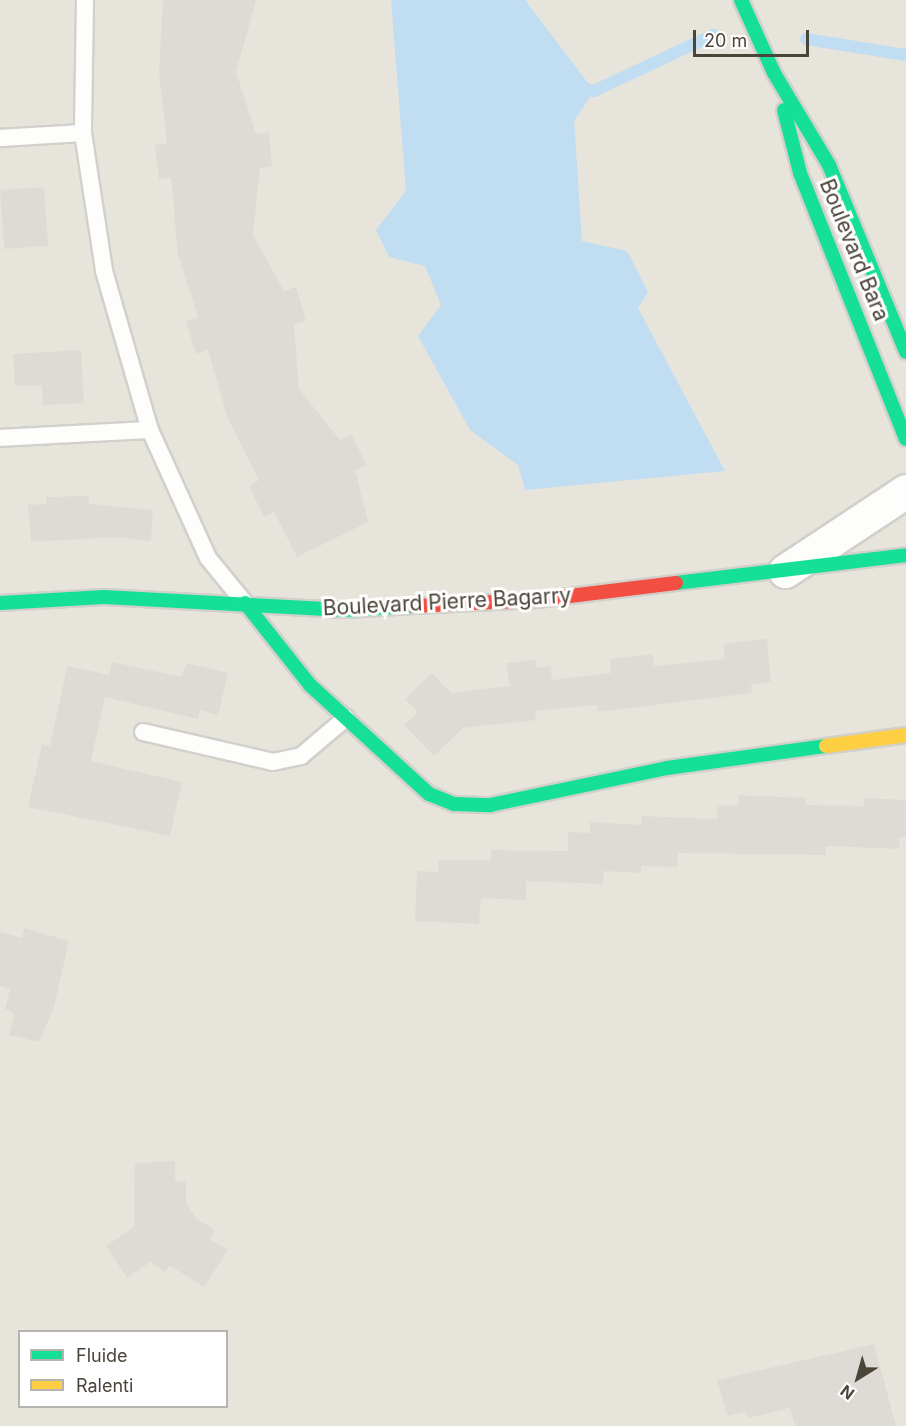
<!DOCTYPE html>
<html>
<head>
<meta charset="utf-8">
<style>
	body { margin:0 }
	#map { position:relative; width:906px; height:1426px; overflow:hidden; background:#f4f2ee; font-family:Inter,sans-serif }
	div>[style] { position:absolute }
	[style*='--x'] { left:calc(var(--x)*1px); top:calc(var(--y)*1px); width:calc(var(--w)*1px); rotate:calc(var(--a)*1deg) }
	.residential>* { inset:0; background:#e7e4dc }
	.water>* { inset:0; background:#c0ddf1 }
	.stream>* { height:12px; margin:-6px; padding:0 6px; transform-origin:6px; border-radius:6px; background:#c0ddf1 }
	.building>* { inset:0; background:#dedbd6; transform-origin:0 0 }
	.roads { filter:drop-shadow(2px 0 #d2d0cb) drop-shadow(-2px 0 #d2d0cb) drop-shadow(0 2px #d2d0cb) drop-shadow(0 -2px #d2d0cb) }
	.lane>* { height:16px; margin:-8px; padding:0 8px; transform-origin:8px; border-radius:8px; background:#fdfdfc }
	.street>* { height:33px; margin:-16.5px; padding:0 16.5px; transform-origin:16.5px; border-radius:16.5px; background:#fdfdfc }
	.fast>* { height:14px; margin:-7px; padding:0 7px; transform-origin:7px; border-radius:7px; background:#16e098 }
	.slow>* { height:14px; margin:-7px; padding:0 7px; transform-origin:7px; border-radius:7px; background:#ffcf43 }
	.jam>* { height:14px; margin:-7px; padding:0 7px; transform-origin:7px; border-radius:7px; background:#f24e42 }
	span { translate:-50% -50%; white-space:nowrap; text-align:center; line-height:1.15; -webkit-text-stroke:6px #fff; paint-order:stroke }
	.street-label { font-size:21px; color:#4b4439 }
	.legend { position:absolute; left:18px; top:1330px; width:210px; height:78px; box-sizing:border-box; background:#fff; border:2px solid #b7b4b0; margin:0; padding:8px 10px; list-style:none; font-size:18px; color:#4b4439 }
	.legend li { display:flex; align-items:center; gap:12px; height:30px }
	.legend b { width:30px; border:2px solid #b7b4b0 }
	.north { position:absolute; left:828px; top:1348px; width:60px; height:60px; -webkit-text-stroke:4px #fff; paint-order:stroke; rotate:217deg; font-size:16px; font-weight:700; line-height:24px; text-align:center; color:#4b4439 }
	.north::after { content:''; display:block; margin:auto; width:21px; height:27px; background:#4b4439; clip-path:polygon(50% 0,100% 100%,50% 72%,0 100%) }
	.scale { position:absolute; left:693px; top:30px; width:116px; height:27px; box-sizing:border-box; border:3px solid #4b4439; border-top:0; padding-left:8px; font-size:18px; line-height:21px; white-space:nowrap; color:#4b4439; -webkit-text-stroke:4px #fff; paint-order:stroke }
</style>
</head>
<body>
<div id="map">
	<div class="residential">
		<div style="clip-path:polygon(evenodd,0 0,906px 0,906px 1426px,0 1426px,0 0,20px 1332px,226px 1332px,226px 1406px,20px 1406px,20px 1332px)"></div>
	</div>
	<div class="water">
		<div style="clip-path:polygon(391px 0,525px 0,594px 91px,574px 121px,582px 241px,627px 251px,648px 292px,638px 308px,725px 471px,525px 490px,518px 465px,470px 430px,418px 336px,441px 305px,425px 266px,389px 257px,376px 230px,406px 191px)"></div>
	</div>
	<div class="stream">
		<div style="--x:806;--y:39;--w:101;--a:9.1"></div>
		<div style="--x:578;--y:87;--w:16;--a:14"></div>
		<div style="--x:594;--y:91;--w:132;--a:-25.2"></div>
	</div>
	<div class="building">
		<div style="clip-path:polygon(163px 0,256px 0,236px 72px,256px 134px,269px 132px,272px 167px,260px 168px,253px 235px,284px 291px,296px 287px,306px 321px,294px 324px,299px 389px,340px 440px,351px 434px,367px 466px,355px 470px,368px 522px,297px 557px,274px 512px,264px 517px,249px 486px,259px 480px,228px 419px,208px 350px,196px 354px,186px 321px,198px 317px,178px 254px,171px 178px,159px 179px,155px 145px,167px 144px,159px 73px)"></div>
		<div style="left:44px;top:187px;width:59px;height:44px;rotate:86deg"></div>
		<div style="clip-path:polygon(81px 350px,84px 403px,43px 405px,42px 385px,15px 386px,13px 354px)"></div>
		<div style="clip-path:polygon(89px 496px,89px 504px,153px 510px,151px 541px,114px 537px,31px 542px,28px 505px,46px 504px,46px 497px)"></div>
		<div style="clip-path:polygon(767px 639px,771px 682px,751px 684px,752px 693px,598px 712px,597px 705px,535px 711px,536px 720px,463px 728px,434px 756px,404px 725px,418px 712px,405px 699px,432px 673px,451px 693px,510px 686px,506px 663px,536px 660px,537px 668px,550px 666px,552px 680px,611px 673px,610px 659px,653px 654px,654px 666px,725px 659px,723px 644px)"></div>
		<div style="clip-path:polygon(112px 662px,182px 677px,186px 663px,228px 673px,218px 715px,200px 710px,198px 719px,105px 697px,91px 761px,182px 782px,170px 836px,28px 807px,42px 744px,50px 746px,67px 666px,109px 675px,107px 688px)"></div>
		<div style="clip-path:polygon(738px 795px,806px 798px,806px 805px,864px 806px,864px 798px,906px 800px,906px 837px,900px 837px,899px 849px,826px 846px,826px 855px,678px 853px,677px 867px,641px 866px,641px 873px,604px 871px,603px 884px,526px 881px,526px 900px,481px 898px,479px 924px,415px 921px,417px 871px,438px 872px,438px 860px,491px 860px,491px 850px,568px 851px,568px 832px,590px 833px,590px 822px,642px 825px,642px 816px,717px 819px,717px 805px,738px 806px)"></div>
		<div style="clip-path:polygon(24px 928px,69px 941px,54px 1007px,39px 1042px,9px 1035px,15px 1014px,5px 1009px,10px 989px,0 986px,0 932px,22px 938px)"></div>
		<div style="clip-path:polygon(175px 1161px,175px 1181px,186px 1182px,186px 1204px,197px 1219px,215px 1230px,210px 1239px,228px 1250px,204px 1287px,169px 1265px,165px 1272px,150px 1262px,127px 1278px,106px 1246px,134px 1227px,135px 1163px)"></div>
		<div style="clip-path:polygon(874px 1344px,896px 1426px,795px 1426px,790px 1408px,748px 1418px,746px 1412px,728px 1416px,717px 1380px)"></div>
	</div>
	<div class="roads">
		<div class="lane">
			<div style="--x:85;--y:0;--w:133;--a:90.9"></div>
			<div style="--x:83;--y:133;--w:140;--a:81.3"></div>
			<div style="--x:104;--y:271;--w:166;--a:73.9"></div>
			<div style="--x:150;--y:430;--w:141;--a:65.6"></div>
			<div style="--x:208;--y:558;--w:58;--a:50.6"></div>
			<div style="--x:0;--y:138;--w:83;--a:-3.4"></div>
			<div style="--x:0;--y:438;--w:150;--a:-3.1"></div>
			<div style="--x:143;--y:732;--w:133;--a:13"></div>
			<div style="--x:273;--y:762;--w:29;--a:-12"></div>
			<div style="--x:301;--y:756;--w:59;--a:-40.2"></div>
		</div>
		<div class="street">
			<div style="--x:785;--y:571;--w:145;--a:-33.5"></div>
		</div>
		<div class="fast">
			<div style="--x:741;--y:0;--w:80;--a:65.7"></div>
			<div style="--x:774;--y:73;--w:107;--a:59.1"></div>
			<div style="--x:829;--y:165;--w:202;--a:67.6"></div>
			<div style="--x:784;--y:110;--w:65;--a:75.7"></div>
			<div style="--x:800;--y:173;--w:286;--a:68.3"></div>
			<div style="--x:676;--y:583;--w:232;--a:-6.9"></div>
			<div style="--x:0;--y:603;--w:104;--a:-3.3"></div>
			<div style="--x:104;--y:597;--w:240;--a:3.1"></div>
			<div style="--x:344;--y:610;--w:70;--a:-3.3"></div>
			<div style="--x:245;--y:603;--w:105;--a:51.6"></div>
			<div style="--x:310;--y:685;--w:161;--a:42.5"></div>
			<div style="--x:429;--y:794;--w:27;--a:22"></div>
			<div style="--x:454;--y:804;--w:36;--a:2"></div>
			<div style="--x:490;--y:805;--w:181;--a:-11.8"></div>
			<div style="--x:667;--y:768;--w:161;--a:-7.9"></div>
		</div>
		<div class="slow">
			<div style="--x:826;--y:746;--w:81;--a:-7.8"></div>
		</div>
		<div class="jam">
			<div style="--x:414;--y:606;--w:123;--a:-2.8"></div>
			<div style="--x:537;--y:600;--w:140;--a:-7"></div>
		</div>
	</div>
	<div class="street-label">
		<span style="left:854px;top:250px;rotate:68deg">Boulevard Bara</span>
		<span style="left:447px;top:602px;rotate:-3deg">Boulevard Pierre Bagarry</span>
	</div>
	<ul class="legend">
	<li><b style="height:8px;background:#16e098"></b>Fluide</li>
	<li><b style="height:8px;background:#ffcf43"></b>Ralenti</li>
	</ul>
	<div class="north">N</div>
	<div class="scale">20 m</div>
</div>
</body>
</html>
